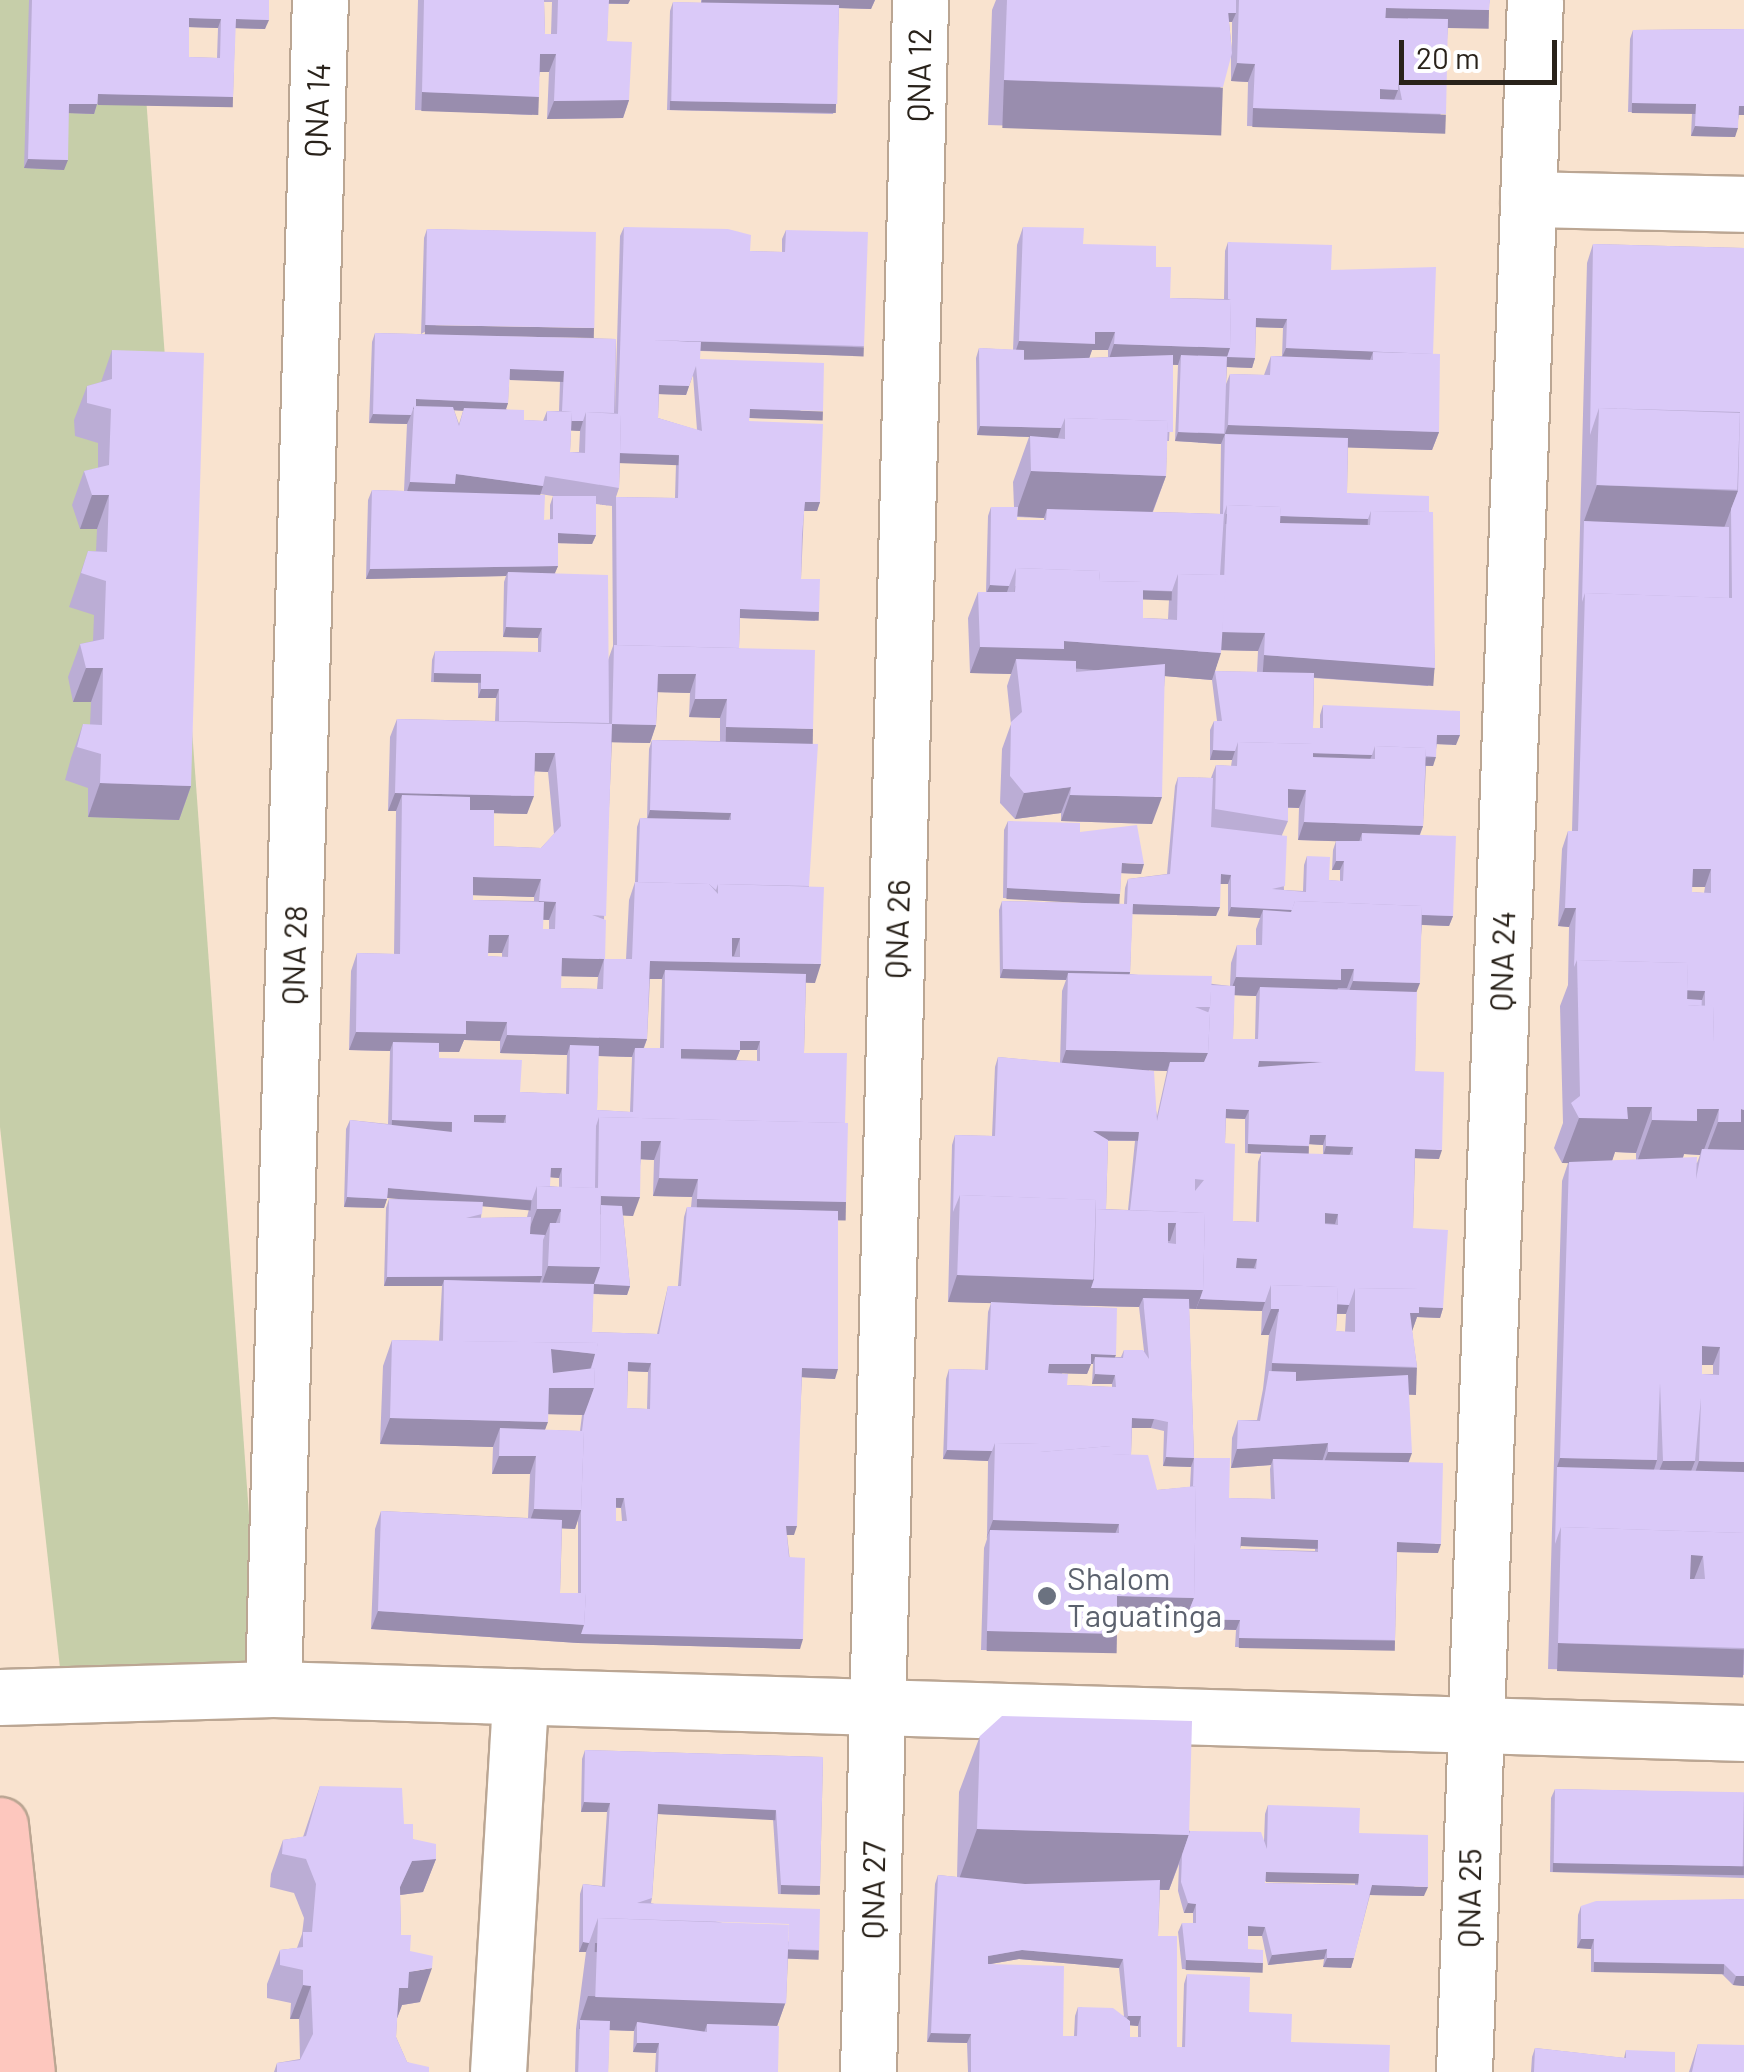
<!DOCTYPE html>
<html>
<head>
<meta charset="utf-8">
<style>
	body { margin:0 }
	#map { position:relative; width:1744px; height:2072px; overflow:hidden; background:#f9e3cf; font-family:Barlow,sans-serif }
	div>[style] { position:absolute }
	[style*='--x'] { left:calc(var(--x)*1px); top:calc(var(--y)*1px); width:calc(var(--w)*1px); rotate:calc(var(--a)*1deg) }
	.green>* { inset:0; background:#c6cea9 }
	.roads { filter:drop-shadow(2px 0 #bba693) drop-shadow(-2px 0 #bba693) drop-shadow(0 2px #bba693) drop-shadow(0 -2px #bba693) }
	.minor>* { height:55px; margin:-27.5px; padding:0 27.5px; transform-origin:27.5px; border-radius:27.5px; background:#fff }
	.highway>* { height:55px; margin:-27.5px; padding:0 27.5px; transform-origin:27.5px; border-radius:27.5px; background:#fdc7be }
	.wall>* { inset:0; background:#bbadd5 }
	.shaded-wall>* { inset:0; background:#998dae; transform-origin:0 0 }
	.building>* { inset:0; background:#dac9f8; transform-origin:0 0 }
	.dots>* { width:28px; height:28px; translate:-50% -50%; box-sizing:border-box; border:5px solid #fff; border-radius:50% }
	span { translate:-50% -50%; white-space:nowrap; text-align:center; line-height:1.15; -webkit-text-stroke:9px #fff; paint-order:stroke }
	.street-label { font-size:32px; color:#29221a }
	.worship-label { font-size:32px; color:#5b616d }
	.left { translate:0 -50%; text-align:left }
	.scale { position:absolute; left:1399px; top:40px; width:158px; height:45px; box-sizing:border-box; border:5px solid #29221a; border-top:0; padding-left:12px; font-size:30px; line-height:35px; white-space:nowrap; color:#29221a; -webkit-text-stroke:8px #fff; paint-order:stroke }
</style>
</head>
<body>
<div id="map">
	<div class="green">
		<div style="clip-path:polygon(0 0,139px 0,260px 1666px,61px 1677px,0 1127px)"></div>
	</div>
	<div class="roads">
		<div class="minor">
			<div style="--x:1528;--y:199;--w:216;--a:1.3"></div>
			<div style="--x:273;--y:1689;--w:1690;--a:-88.41"></div>
			<div style="--x:0;--y:1697;--w:273;--a:-1.7"></div>
			<div style="--x:273;--y:1689;--w:1472;--a:1.71"></div>
			<div style="--x:498;--y:2072;--w:376;--a:-86.6"></div>
			<div style="--x:868;--y:2072;--w:2073;--a:-88.56"></div>
			<div style="--x:1464;--y:2072;--w:2073;--a:-88.04"></div>
		</div>
		<div class="highway">
			<div style="--x:0;--y:1825;--w:248;--a:83.8"></div>
		</div>
	</div>
	<div class="wall">
		<div style="clip-path:polygon(evenodd,29px 0,269px 0,265px 29px,235px 28px,233px 97px,230px 107px,97px 104px,94px 114px,69px 113px,64px 170px,24px 168px,29px 0,189px 27px,218px 28px,217px 58px,189px 57px,189px 27px)"></div>
		<div style="clip-path:polygon(evenodd,418px 0,630px 0,628px 4px,608px 4px,607px 41px,629px 100px,623px 118px,547px 119px,549px 72px,540px 72px,532px 115px,415px 110px,418px 0,544px 2px,552px 2px,551px 34px,545px 34px,544px 2px)"></div>
		<div style="clip-path:polygon(701px 0,875px 0,871px 9px,839px 8px,836px 105px,833px 114px,667px 110px,670px 11px,673px 2px,701px 3px)"></div>
		<div style="clip-path:polygon(evenodd,996px 0,1490px 0,1483px 28px,1448px 28px,1439px 132px,1247px 126px,1248px 82px,1231px 81px,1231px 55px,1206px 132px,988px 125px,992px 10px,996px 0,1229px 22px,1232px 22px,1232px 51px,1229px 22px)"></div>
		<div style="clip-path:polygon(1744px 29px,1744px 115px,1739px 115px,1735px 137px,1691px 136px,1692px 113px,1628px 112px,1630px 39px,1633px 30px)"></div>
		<div style="clip-path:polygon(evenodd,624px 227px,750px 251px,782px 252px,782px 239px,786px 230px,864px 346px,861px 356px,700px 351px,700px 359px,819px 420px,749px 418px,749px 421px,820px 502px,817px 511px,804px 511px,801px 579px,819px 612px,815px 621px,740px 618px,739px 648px,807px 743px,809px 886px,815px 983px,806px 982px,804px 1053px,845px 1123px,846px 1202px,838px 1220px,835px 1379px,802px 1377px,794px 1535px,787px 1535px,800px 1649px,578px 1643px,371px 1629px,375px 1529px,381px 1511px,528px 1518px,530px 1474px,492px 1474px,493px 1447px,380px 1444px,383px 1366px,392px 1340px,439px 1341px,442px 1286px,384px 1286px,386px 1208px,389px 1199px,407px 1199px,387px 1198px,384px 1208px,344px 1207px,346px 1129px,350px 1120px,388px 1124px,390px 1051px,349px 1050px,351px 971px,357px 953px,394px 954px,396px 811px,388px 811px,390px 737px,397px 719px,495px 721px,496px 698px,478px 698px,478px 683px,431px 682px,432px 660px,435px 651px,538px 652px,538px 638px,503px 637px,504px 582px,506px 576px,366px 579px,368px 500px,372px 490px,404px 491px,407px 424px,369px 423px,372px 342px,375px 333px,616px 339px,615px 413px,620px 236px,624px 227px,693px 375px,697px 430px,658px 418px,659px 394px,686px 395px,693px 375px,624px 227px,509px 379px,560px 381px,559px 411px,547px 411px,543px 421px,524px 420px,506px 409px,508px 403px,509px 379px,624px 227px,454px 410px,463px 411px,459px 424px,454px 410px,624px 227px,571px 430px,580px 431px,579px 452px,570px 452px,571px 430px,624px 227px,620px 462px,676px 464px,675px 498px,616px 497px,619px 488px,620px 462px,624px 227px,540px 494px,553px 496px,550px 505px,550px 520px,544px 520px,540px 494px,624px 227px,596px 504px,612px 506px,613px 646px,608px 660px,555px 573px,558px 566px,558px 543px,592px 544px,596px 535px,596px 504px,624px 227px,658px 692px,690px 693px,689px 717px,720px 718px,720px 741px,652px 740px,649px 749px,647px 818px,640px 818px,637px 827px,635px 882px,629px 900px,626px 959px,605px 959px,604px 920px,612px 742px,650px 743px,656px 725px,658px 692px,624px 227px,535px 771px,548px 772px,554px 834px,541px 848px,494px 846px,494px 813px,527px 814px,535px 771px,624px 227px,473px 895px,534px 897px,534px 901px,473px 900px,473px 895px,624px 227px,543px 920px,549px 920px,549px 929px,543px 929px,543px 920px,624px 227px,488px 953px,502px 953px,502px 957px,488px 956px,488px 953px,624px 227px,561px 976px,598px 977px,597px 989px,561px 988px,561px 976px,624px 227px,650px 979px,662px 979px,660px 1048px,644px 1048px,647px 1039px,650px 979px,624px 227px,464px 1040px,500px 1041px,500px 1053px,567px 1055px,566px 1094px,520px 1092px,439px 1058px,439px 1052px,459px 1052px,464px 1040px,624px 227px,740px 1050px,757px 1050px,757px 1061px,681px 1058px,736px 1060px,740px 1050px,624px 227px,598px 1056px,632px 1057px,630px 1112px,597px 1110px,598px 1056px,624px 227px,641px 1159px,654px 1160px,653px 1196px,692px 1197px,691px 1207px,687px 1207px,684px 1217px,678px 1286px,668px 1286px,657px 1334px,592px 1332px,593px 1294px,627px 1295px,630px 1286px,623px 1215px,633px 1216px,641px 1159px,624px 227px,550px 1177px,559px 1178px,559px 1187px,550px 1186px,550px 1177px,624px 227px,482px 1206px,529px 1209px,527px 1217px,481px 1218px,482px 1206px,624px 227px,628px 1371px,648px 1372px,647px 1409px,627px 1408px,628px 1371px,624px 227px,548px 1414px,582px 1415px,580px 1431px,545px 1430px,548px 1414px,624px 227px,616px 1508px,621px 1508px,622px 1521px,616px 1521px,616px 1508px,624px 227px,578px 1520px,578px 1593px,560px 1593px,562px 1528px,575px 1529px,578px 1520px)"></div>
		<div style="clip-path:polygon(evenodd,1023px 227px,1083px 244px,1156px 267px,1170px 298px,1224px 299px,1225px 251px,1228px 242px,1331px 270px,1433px 354px,1439px 432px,1432px 450px,1348px 447px,1347px 493px,1429px 512px,1435px 668px,1428px 686px,1314px 678px,1313px 728px,1320px 728px,1320px 715px,1323px 705px,1456px 745px,1437px 744px,1433px 766px,1426px 766px,1423px 826px,1420px 835px,1453px 916px,1449px 926px,1422px 925px,1416px 992px,1415px 1071px,1439px 1159px,1415px 1158px,1413px 1228px,1443px 1308px,1440px 1318px,1417px 1317px,1412px 1331px,1417px 1367px,1408px 1390px,1408px 1462px,1438px 1553px,1397px 1552px,1395px 1640px,1391px 1649px,1235px 1647px,1236px 1630px,1187px 1628px,1187px 1616px,1117px 1615px,1110px 1652px,981px 1650px,984px 1548px,987px 1539px,988px 1461px,943px 1459px,946px 1379px,949px 1369px,985px 1370px,988px 1312px,991px 1303px,948px 1302px,952px 1145px,955px 1135px,992px 1136px,995px 1067px,998px 1057px,1060px 1063px,1062px 991px,1066px 980px,1000px 978px,999px 910px,1002px 901px,1124px 904px,1125px 888px,1128px 879px,1167px 874px,1175px 786px,1178px 777px,1211px 778px,1216px 765px,1231px 766px,1232px 760px,1210px 760px,1210px 730px,1214px 721px,1217px 721px,1212px 680px,1165px 676px,1152px 824px,1061px 821px,1061px 813px,1015px 819px,1000px 803px,1002px 749px,1011px 724px,1007px 686px,1011px 674px,970px 673px,968px 618px,978px 592px,986px 592px,988px 516px,991px 507px,1014px 507px,1013px 482px,1029px 437px,977px 435px,976px 358px,979px 348px,1013px 350px,1017px 245px,1023px 227px,1256px 327px,1283px 328px,1282px 356px,1271px 356px,1264px 375px,1230px 374px,1226px 384px,1227px 367px,1252px 368px,1255px 358px,1256px 327px,1023px 227px,1092px 350px,1108px 350px,1108px 357px,1089px 358px,1092px 350px,1023px 227px,1173px 365px,1178px 365px,1175px 441px,1221px 444px,1220px 514px,1153px 512px,1166px 476px,1167px 441px,1169px 441px,1173px 365px,1023px 227px,1017px 517px,1044px 518px,1044px 520px,1017px 520px,1017px 517px,1023px 227px,1143px 599px,1169px 600px,1168px 619px,1143px 618px,1143px 599px,1023px 227px,1221px 650px,1258px 651px,1257px 672px,1215px 671px,1221px 650px,1023px 227px,1288px 808px,1299px 808px,1298px 840px,1336px 841px,1333px 850px,1332px 870px,1340px 870px,1340px 881px,1329px 880px,1307px 856px,1304px 865px,1303px 891px,1284px 890px,1282px 835px,1288px 821px,1288px 808px,1023px 227px,1220px 884px,1228px 884px,1228px 916px,1260px 918px,1256px 929px,1256px 945px,1237px 945px,1231px 963px,1230px 986px,1130px 974px,1132px 914px,1216px 916px,1220px 884px,1023px 227px,1234px 995px,1256px 996px,1255px 1039px,1233px 1039px,1234px 995px,1023px 227px,1149px 1070px,1167px 1071px,1157px 1116px,1149px 1070px,1023px 227px,1226px 1118px,1245px 1119px,1245px 1153px,1261px 1154px,1258px 1162px,1256px 1222px,1233px 1221px,1225px 1143px,1226px 1118px,1023px 227px,1108px 1141px,1135px 1141px,1128px 1210px,1106px 1209px,1108px 1141px,1023px 227px,1309px 1144px,1323px 1145px,1323px 1154px,1306px 1154px,1309px 1144px,1023px 227px,1045px 1305px,1139px 1307px,1144px 1351px,1124px 1350px,1121px 1357px,1115px 1357px,1045px 1305px,1023px 227px,1189px 1308px,1262px 1311px,1261px 1335px,1269px 1335px,1263px 1389px,1257px 1420px,1238px 1420px,1232px 1438px,1231px 1468px,1271px 1465px,1270px 1469px,1271px 1499px,1229px 1498px,1194px 1458px,1189px 1308px,1023px 227px,1337px 1314px,1346px 1314px,1345px 1332px,1336px 1331px,1337px 1314px,1023px 227px,1091px 1364px,1093px 1364px,1092px 1384px,1112px 1384px,1112px 1387px,1067px 1385px,1062px 1373px,1087px 1374px,1091px 1364px,1023px 227px,1132px 1428px,1151px 1428px,1164px 1431px,1163px 1466px,1191px 1467px,1190px 1487px,1157px 1490px,1131px 1455px,1132px 1428px,1023px 227px,1241px 1546px,1315px 1549px,1315px 1551px,1240px 1549px,1241px 1546px)"></div>
		<div style="clip-path:polygon(427px 229px,596px 233px,421px 334px,424px 238px)"></div>
		<div style="clip-path:polygon(evenodd,1593px 244px,1744px 248px,1744px 1675px,1548px 1669px,1562px 1181px,1568px 1163px,1562px 1163px,1554px 1148px,1563px 1123px,1560px 1006px,1568px 985px,1569px 927px,1558px 926px,1562px 849px,1568px 831px,1572px 831px,1587px 263px,1593px 244px,1692px 887px,1705px 887px,1704px 893px,1692px 892px,1692px 887px,1593px 244px,1615px 1152px,1636px 1153px,1636px 1160px,1612px 1161px,1615px 1152px,1593px 244px,1684px 1154px,1700px 1155px,1697px 1163px,1683px 1158px,1684px 1154px,1593px 244px,1702px 1365px,1713px 1365px,1713px 1374px,1702px 1374px,1702px 1365px)"></div>
		<div style="clip-path:polygon(112px 350px,191px 786px,179px 820px,88px 817px,88px 788px,65px 780px,71px 758px,83px 724px,90px 725px,91px 702px,73px 702px,68px 677px,80px 644px,93px 641px,94px 615px,69px 607px,88px 551px,96px 551px,97px 529px,80px 529px,72px 505px,84px 471px,98px 468px,98px 443px,75px 436px,74px 420px,87px 386px,101px 382px)"></div>
		<div style="clip-path:polygon(1008px 821px,1080px 832px,1141px 874px,1121px 873px,1120px 894px,1117px 904px,1003px 898px,1004px 830px)"></div>
		<div style="clip-path:polygon(evenodd,980px 1736px,1190px 1831px,1264px 1841px,1265px 1814px,1268px 1805px,1359px 1833px,1424px 1896px,1370px 1895px,1351px 1968px,1323px 1967px,1324px 1959px,1268px 1965px,1262px 1936px,1248px 1936px,1248px 1949px,1259px 1972px,1182px 1969px,1178px 1932px,1182px 1923px,1193px 1923px,1193px 1913px,1184px 1913px,1178px 1891px,1179px 1864px,1169px 1890px,1160px 1890px,1158px 1936px,1177px 2047px,1182px 2047px,1184px 1984px,1187px 1974px,1249px 2012px,1291px 2042px,1389px 2072px,968px 2072px,967px 2043px,927px 2042px,935px 1884px,938px 1875px,957px 1877px,959px 1792px,980px 1736px,1265px 1881px,1355px 1883px,1355px 1885px,1265px 1883px,1265px 1881px,980px 1736px,1019px 1959px,1119px 1968px,1124px 2016px,1078px 2007px,1075px 2016px,1074px 2036px,1063px 2036px,990px 1964px,1019px 1959px,980px 1736px,1130px 2025px,1138px 2026px,1138px 2037px,1130px 2037px,1130px 2025px)"></div>
		<div style="clip-path:polygon(585px 1750px,823px 1757px,820px 1886px,817px 1895px,778px 1894px,773px 1819px,658px 1814px,652px 1898px,651px 1903px,819px 1950px,815px 1959px,788px 1958px,786px 2001px,777px 2026px,778px 2072px,655px 2072px,656px 2053px,633px 2052px,634px 2031px,609px 2030px,608px 2072px,575px 2072px,576px 2029px,586px 1952px,579px 1952px,580px 1894px,583px 1884px,602px 1886px,607px 1812px,581px 1812px,582px 1759px)"></div>
		<div style="clip-path:polygon(320px 1786px,404px 1824px,413px 1839px,436px 1859px,423px 1892px,400px 1895px,401px 1935px,410px 1951px,420px 2002px,402px 2005px,397px 2018px,396px 2037px,407px 2062px,429px 2072px,274px 2072px,277px 2063px,300px 2059px,299px 2019px,290px 2019px,291px 2003px,267px 1998px,267px 1984px,280px 1950px,297px 1948px,302px 1934px,304px 1918px,294px 1893px,270px 1887px,271px 1874px,283px 1840px,303px 1837px)"></div>
		<div style="clip-path:polygon(1555px 1789px,1744px 1793px,1744px 1878px,1550px 1872px,1551px 1798px)"></div>
		<div style="clip-path:polygon(1744px 1899px,1744px 1986px,1733px 1985px,1721px 1973px,1591px 1972px,1591px 1949px,1577px 1948px,1578px 1915px,1581px 1906px)"></div>
		<div style="clip-path:polygon(1698px 2044px,1744px 2072px,1689px 2072px)"></div>
		<div style="clip-path:polygon(1535px 2048px,1624px 2058px,1626px 2050px,1675px 2072px,1531px 2072px,1532px 2057px)"></div>
	</div>
	<div class="shaded-wall">
		<div style="clip-path:polygon(558px 0,630px 0,628px 4px,558px 2px)"></div>
		<div style="clip-path:polygon(702px 0,875px 0,871px 9px,701px 4px)"></div>
		<div style="left:1386px;top:8px;width:103px;height:19px;rotate:1deg"></div>
		<div style="clip-path:polygon(1170px 9px,1236px 13px,1232px 22px,1166px 19px)"></div>
		<div style="clip-path:polygon(189px 18px,221px 19px,218px 28px,186px 27px)"></div>
		<div style="clip-path:polygon(236px 19px,269px 20px,265px 29px,232px 28px)"></div>
		<div style="clip-path:polygon(540px 54px,556px 54px,549px 72px,534px 72px)"></div>
		<div style="clip-path:polygon(1237px 63px,1255px 64px,1248px 82px,1231px 81px)"></div>
		<div style="left:1004px;top:80px;width:219px;height:48px;rotate:2deg"></div>
		<div style="clip-path:polygon(1380px 89px,1398px 90px,1391px 108px,1373px 107px)"></div>
		<div style="left:422px;top:92px;width:117px;height:19px;rotate:2deg"></div>
		<div style="left:98px;top:94px;width:135px;height:11px;rotate:1deg"></div>
		<div style="clip-path:polygon(629px 100px,623px 118px,547px 119px,554px 101px)"></div>
		<div style="left:670px;top:101px;width:166px;height:9px;rotate:1deg"></div>
		<div style="left:1632px;top:103px;width:64px;height:10px;rotate:1deg"></div>
		<div style="clip-path:polygon(69px 104px,97px 104px,94px 114px,66px 113px)"></div>
		<div style="clip-path:polygon(1739px 106px,1744px 106px,1744px 115px,1736px 115px)"></div>
		<div style="left:1253px;top:108px;width:193px;height:19px;rotate:2deg"></div>
		<div style="clip-path:polygon(1695px 126px,1738px 128px,1735px 137px,1691px 136px)"></div>
		<div style="clip-path:polygon(28px 159px,68px 160px,64px 170px,24px 168px)"></div>
		<div style="clip-path:polygon(1256px 318px,1287px 319px,1283px 328px,1253px 327px)"></div>
		<div style="left:425px;top:325px;width:169px;height:10px;rotate:1deg"></div>
		<div style="clip-path:polygon(1095px 332px,1115px 332px,1108px 350px,1092px 350px,1088px 362px,1013px 359px,1019px 341px)"></div>
		<div style="left:652px;top:340px;width:212px;height:9px;rotate:2deg"></div>
		<div style="clip-path:polygon(1114px 344px,1230px 348px,1255px 358px,1252px 368px,1181px 365px,1181px 355px,1178px 365px,1108px 362px)"></div>
		<div style="clip-path:polygon(1286px 348px,1420px 353px,1373px 352px,1370px 360px,1282px 357px)"></div>
		<div style="left:510px;top:369px;width:54px;height:11px;rotate:2deg"></div>
		<div style="clip-path:polygon(659px 385px,689px 386px,686px 395px,656px 394px)"></div>
		<div style="clip-path:polygon(416px 399px,508px 403px,505px 412px,413px 409px)"></div>
		<div style="left:750px;top:409px;width:73px;height:9px;rotate:2deg"></div>
		<div style="clip-path:polygon(373px 414px,411px 415px,407px 424px,369px 423px)"></div>
		<div style="clip-path:polygon(562px 421px,583px 421px,580px 431px,558px 430px)"></div>
		<div style="clip-path:polygon(1228px 425px,1439px 432px,1432px 450px,1225px 444px,1225px 434px)"></div>
		<div style="clip-path:polygon(980px 426px,1061px 428px,1058px 438px,977px 435px)"></div>
		<div style="clip-path:polygon(1178px 432px,1225px 434px,1221px 444px,1175px 441px)"></div>
		<div style="left:617px;top:453px;width:62px;height:10px;rotate:2deg"></div>
		<div style="clip-path:polygon(1031px 471px,1166px 476px,1149px 521px,1047px 509px,1044px 518px,1015px 516px)"></div>
		<div style="clip-path:polygon(456px 474px,543px 486px,537px 505px,404px 501px,410px 482px)"></div>
		<div style="clip-path:polygon(1597px 485px,1738px 491px,1721px 536px,1584px 521px)"></div>
		<div style="clip-path:polygon(92px 495px,109px 495px,97px 529px,80px 529px)"></div>
		<div style="clip-path:polygon(805px 502px,820px 502px,817px 511px,801px 511px)"></div>
		<div style="left:1226px;top:514px;width:142px;height:10px;rotate:2deg"></div>
		<div style="clip-path:polygon(558px 533px,596px 535px,592px 544px,555px 543px)"></div>
		<div style="clip-path:polygon(558px 566px,554px 575px,508px 572px,506px 576px,366px 579px,370px 569px)"></div>
		<div style="clip-path:polygon(990px 585px,1009px 586px,1006px 595px,986px 594px)"></div>
		<div style="left:1015px;top:586px;width:157px;height:9px;rotate:2deg"></div>
		<div style="left:740px;top:609px;width:79px;height:9px;rotate:2deg"></div>
		<div style="clip-path:polygon(506px 627px,542px 628px,538px 638px,503px 637px)"></div>
		<div style="clip-path:polygon(1220px 632px,1265px 633px,1258px 651px,1214px 650px)"></div>
		<div style="clip-path:polygon(1064px 641px,1221px 653px,1212px 680px,1058px 667px,1016px 659px,1011px 674px,970px 673px,980px 647px)"></div>
		<div style="left:1264px;top:655px;width:171px;height:19px;rotate:4deg"></div>
		<div style="clip-path:polygon(86px 668px,103px 668px,91px 702px,73px 702px)"></div>
		<div style="left:434px;top:673px;width:47px;height:9px;rotate:1deg"></div>
		<div style="clip-path:polygon(658px 674px,696px 674px,690px 693px,651px 692px)"></div>
		<div style="clip-path:polygon(481px 689px,499px 689px,496px 698px,478px 698px)"></div>
		<div style="clip-path:polygon(695px 699px,727px 699px,720px 718px,689px 717px)"></div>
		<div style="clip-path:polygon(612px 724px,656px 725px,650px 743px,495px 740px)"></div>
		<div style="left:726px;top:727px;width:87px;height:19px;rotate:1deg"></div>
		<div style="clip-path:polygon(1437px 735px,1460px 735px,1456px 745px,1434px 744px)"></div>
		<div style="clip-path:polygon(1213px 750px,1235px 751px,1232px 760px,1210px 760px)"></div>
		<div style="clip-path:polygon(1238px 751px,1372px 755px,1368px 764px)"></div>
		<div style="clip-path:polygon(535px 753px,555px 753px,548px 772px,528px 771px)"></div>
		<div style="clip-path:polygon(1436px 757px,1433px 766px,1373px 764px,1375px 759px)"></div>
		<div style="clip-path:polygon(100px 783px,191px 786px,179px 820px,88px 817px)"></div>
		<div style="clip-path:polygon(1071px 787px,1061px 813px,1015px 819px,1024px 793px)"></div>
		<div style="clip-path:polygon(1288px 789px,1306px 790px,1299px 808px,1282px 807px)"></div>
		<div style="clip-path:polygon(395px 793px,534px 796px,527px 814px,402px 811px,402px 795px,396px 811px,388px 811px)"></div>
		<div style="clip-path:polygon(1070px 795px,1162px 797px,1152px 824px,1061px 821px)"></div>
		<div style="clip-path:polygon(650px 810px,731px 813px,728px 822px,647px 820px)"></div>
		<div style="clip-path:polygon(1304px 822px,1423px 826px,1416px 844px,1362px 833px,1359px 842px,1298px 840px)"></div>
		<div style="clip-path:polygon(1336px 861px,1344px 861px,1340px 870px,1332px 870px)"></div>
		<div style="clip-path:polygon(1122px 863px,1144px 864px,1141px 874px,1118px 873px)"></div>
		<div style="clip-path:polygon(1693px 869px,1711px 869px,1705px 887px,1686px 887px)"></div>
		<div style="clip-path:polygon(1221px 874px,1231px 875px,1228px 884px,1217px 884px)"></div>
		<div style="clip-path:polygon(473px 877px,541px 879px,534px 897px,466px 895px)"></div>
		<div style="left:1007px;top:888px;width:113px;height:11px;rotate:3deg"></div>
		<div style="clip-path:polygon(539px 901px,556px 902px,549px 920px,533px 919px)"></div>
		<div style="clip-path:polygon(1133px 904px,1220px 907px,1216px 916px,1129px 914px)"></div>
		<div style="clip-path:polygon(1231px 907px,1453px 916px,1449px 926px,1263px 918px,1263px 910px,1260px 918px,1228px 916px)"></div>
		<div style="clip-path:polygon(1565px 908px,1576px 908px,1569px 927px,1558px 926px)"></div>
		<div style="clip-path:polygon(489px 935px,509px 935px,502px 953px,482px 953px)"></div>
		<div style="clip-path:polygon(732px 938px,740px 938px,734px 956px,726px 956px)"></div>
		<div style="clip-path:polygon(562px 958px,604px 959px,598px 977px,555px 976px)"></div>
		<div style="clip-path:polygon(650px 961px,821px 964px,815px 983px,665px 979px,665px 970px,662px 979px,644px 979px)"></div>
		<div style="clip-path:polygon(1003px 969px,1130px 972px,1127px 982px,1068px 973px,1066px 980px,1000px 978px)"></div>
		<div style="clip-path:polygon(1341px 969px,1354px 969px,1347px 988px,1338px 988px,1334px 999px,1260px 987px,1256px 996px,1229px 995px,1236px 977px)"></div>
		<div style="clip-path:polygon(1353px 981px,1420px 983px,1413px 1001px,1346px 999px)"></div>
		<div style="clip-path:polygon(1577px 988px,1705px 991px,1699px 1009px)"></div>
		<div style="clip-path:polygon(466px 1021px,507px 1022px,500px 1041px,464px 1040px,459px 1052px,393px 1051px,393px 1042px,390px 1051px,349px 1050px,356px 1032px)"></div>
		<div style="clip-path:polygon(507px 1035px,647px 1039px,640px 1057px,635px 1048px,632px 1057px,570px 1055px,570px 1045px,567px 1055px,500px 1053px)"></div>
		<div style="clip-path:polygon(740px 1041px,760px 1041px,757px 1050px,740px 1050px,736px 1060px,678px 1058px,681px 1049px)"></div>
		<div style="clip-path:polygon(1066px 1050px,1208px 1053px,1201px 1071px,1170px 1062px,1167px 1071px,1060px 1068px)"></div>
		<div style="clip-path:polygon(1259px 1061px,1323px 1062px,1255px 1070px)"></div>
		<div style="clip-path:polygon(1627px 1107px,1652px 1107px,1636px 1153px,1615px 1152px,1611px 1164px,1562px 1163px,1579px 1118px)"></div>
		<div style="clip-path:polygon(1226px 1109px,1249px 1110px,1245px 1119px,1222px 1118px)"></div>
		<div style="clip-path:polygon(1697px 1109px,1719px 1109px,1702px 1155px,1702px 1149px,1700px 1155px,1684px 1154px,1680px 1166px,1636px 1165px,1652px 1120px)"></div>
		<div style="clip-path:polygon(1741px 1109px,1744px 1110px,1744px 1157px,1701px 1167px,1718px 1122px)"></div>
		<div style="clip-path:polygon(474px 1115px,506px 1115px,503px 1125px,471px 1124px)"></div>
		<div style="left:392px;top:1120px;width:60px;height:10px;rotate:2deg"></div>
		<div style="left:1093px;top:1131px;width:46px;height:9px;rotate:1deg"></div>
		<div style="clip-path:polygon(1310px 1135px,1326px 1135px,1323px 1145px,1306px 1144px)"></div>
		<div style="clip-path:polygon(641px 1141px,661px 1141px,654px 1160px,635px 1159px)"></div>
		<div style="left:1248px;top:1144px;width:61px;height:9px;rotate:2deg"></div>
		<div style="clip-path:polygon(1326px 1146px,1353px 1147px,1349px 1156px,1323px 1156px)"></div>
		<div style="clip-path:polygon(1415px 1149px,1442px 1150px,1439px 1159px,1411px 1158px)"></div>
		<div style="clip-path:polygon(551px 1168px,562px 1168px,559px 1178px,547px 1177px)"></div>
		<div style="clip-path:polygon(659px 1178px,698px 1179px,692px 1197px,653px 1196px)"></div>
		<div style="left:388px;top:1188px;width:144px;height:10px;rotate:5deg"></div>
		<div style="clip-path:polygon(598px 1196px,640px 1197px,633px 1216px,595px 1214px)"></div>
		<div style="clip-path:polygon(347px 1197px,387px 1199px,384px 1208px,344px 1207px)"></div>
		<div style="left:697px;top:1199px;width:149px;height:19px;rotate:1deg"></div>
		<div style="clip-path:polygon(537px 1200px,591px 1214px,560px 1212px,551px 1236px,550px 1223px,545px 1236px,527px 1235px,537px 1209px)"></div>
		<div style="clip-path:polygon(1325px 1213px,1338px 1214px,1335px 1224px,1322px 1223px)"></div>
		<div style="clip-path:polygon(1129px 1219px,1176px 1223px,1170px 1241px,1162px 1241px)"></div>
		<div style="clip-path:polygon(1237px 1258px,1257px 1259px,1254px 1268px,1234px 1268px)"></div>
		<div style="clip-path:polygon(548px 1266px,600px 1267px,630px 1286px,627px 1295px,539px 1292px)"></div>
		<div style="clip-path:polygon(957px 1275px,1094px 1279px,1203px 1290px,1196px 1309px,1144px 1307px,1143px 1298px,1139px 1307px,948px 1302px)"></div>
		<div style="clip-path:polygon(542px 1276px,539px 1285px,444px 1280px,442px 1286px,384px 1286px,387px 1277px)"></div>
		<div style="clip-path:polygon(1200px 1299px,1265px 1302px,1262px 1311px,1196px 1309px)"></div>
		<div style="clip-path:polygon(1271px 1302px,1349px 1305px,1346px 1314px,1278px 1312px,1269px 1335px,1261px 1335px,1271px 1309px)"></div>
		<div style="clip-path:polygon(1355px 1305px,1443px 1308px,1440px 1318px,1417px 1317px,1409px 1340px)"></div>
		<div style="clip-path:polygon(1702px 1346px,1720px 1347px,1713px 1365px,1696px 1365px)"></div>
		<div style="clip-path:polygon(551px 1349px,596px 1354px,586px 1380px,442px 1358px)"></div>
		<div style="clip-path:polygon(1091px 1354px,1116px 1355px,1112px 1364px,1095px 1357px,1093px 1364px,1087px 1364px)"></div>
		<div style="clip-path:polygon(628px 1362px,651px 1363px,648px 1372px,625px 1371px)"></div>
		<div style="left:1272px;top:1363px;width:145px;height:27px;rotate:2deg"></div>
		<div style="clip-path:polygon(1049px 1364px,1091px 1364px,1087px 1374px,1045px 1373px)"></div>
		<div style="clip-path:polygon(802px 1368px,838px 1369px,835px 1379px,798px 1377px)"></div>
		<div style="clip-path:polygon(1095px 1374px,1115px 1375px,1112px 1384px,1092px 1384px)"></div>
		<div style="clip-path:polygon(549px 1388px,594px 1388px,585px 1415px,539px 1414px)"></div>
		<div style="clip-path:polygon(390px 1418px,548px 1422px,538px 1448px,500px 1428px,493px 1447px,380px 1444px)"></div>
		<div style="clip-path:polygon(1132px 1418px,1154px 1419px,1151px 1428px,1129px 1428px)"></div>
		<div style="clip-path:polygon(1328px 1443px,1322px 1462px,1273px 1459px,1271px 1465px,1231px 1468px,1237px 1449px)"></div>
		<div style="clip-path:polygon(947px 1450px,992px 1451px,988px 1461px,943px 1459px)"></div>
		<div style="clip-path:polygon(1328px 1452px,1412px 1453px,1405px 1472px,1321px 1470px)"></div>
		<div style="clip-path:polygon(499px 1456px,536px 1456px,530px 1474px,492px 1474px)"></div>
		<div style="clip-path:polygon(1166px 1457px,1194px 1458px,1191px 1467px,1163px 1466px)"></div>
		<div style="clip-path:polygon(1560px 1458px,1657px 1460px,1651px 1479px,1557px 1467px)"></div>
		<div style="clip-path:polygon(1663px 1461px,1695px 1461px,1688px 1479px,1656px 1479px)"></div>
		<div style="clip-path:polygon(1699px 1461px,1744px 1462px,1744px 1481px,1693px 1479px)"></div>
		<div style="clip-path:polygon(616px 1498px,624px 1498px,621px 1508px,613px 1507px)"></div>
		<div style="clip-path:polygon(534px 1509px,581px 1510px,575px 1529px,528px 1527px)"></div>
		<div style="clip-path:polygon(993px 1520px,1119px 1524px,1112px 1542px,990px 1530px,986px 1539px)"></div>
		<div style="clip-path:polygon(786px 1526px,797px 1526px,794px 1535px,783px 1535px)"></div>
		<div style="left:1241px;top:1537px;width:77px;height:9px;rotate:2deg"></div>
		<div style="clip-path:polygon(1397px 1542px,1441px 1544px,1438px 1553px,1394px 1552px)"></div>
		<div style="clip-path:polygon(1744px 1551px,1703px 1556px,1693px 1582px,1560px 1554px)"></div>
		<div style="clip-path:polygon(1117px 1596px,1194px 1598px,1187px 1616px,1111px 1615px)"></div>
		<div style="clip-path:polygon(378px 1611px,803px 1639px,800px 1649px,578px 1643px,371px 1629px)"></div>
		<div style="clip-path:polygon(1190px 1619px,1240px 1620px,1236px 1630px,1187px 1628px)"></div>
		<div style="left:987px;top:1631px;width:130px;height:20px;rotate:1deg"></div>
		<div style="left:1239px;top:1638px;width:156px;height:10px;rotate:1deg"></div>
		<div style="left:1558px;top:1643px;width:186px;height:28px;rotate:2deg"></div>
		<div style="clip-path:polygon(584px 1802px,610px 1803px,607px 1812px,581px 1812px)"></div>
		<div style="left:658px;top:1804px;width:118px;height:10px;rotate:3deg"></div>
		<div style="clip-path:polygon(977px 1829px,1189px 1835px,1169px 1890px,957px 1885px)"></div>
		<div style="clip-path:polygon(436px 1859px,423px 1892px,400px 1895px,400px 1887px,412px 1861px)"></div>
		<div style="left:1553px;top:1863px;width:191px;height:9px;rotate:1deg"></div>
		<div style="left:1266px;top:1872px;width:93px;height:10px;rotate:1deg"></div>
		<div style="left:781px;top:1885px;width:39px;height:9px;rotate:1deg"></div>
		<div style="clip-path:polygon(1372px 1885px,1428px 1887px,1424px 1896px,1368px 1895px)"></div>
		<div style="clip-path:polygon(1188px 1903px,1196px 1904px,1193px 1913px,1184px 1913px)"></div>
		<div style="clip-path:polygon(1248px 1926px,1265px 1927px,1262px 1936px,1245px 1936px)"></div>
		<div style="clip-path:polygon(1581px 1939px,1594px 1939px,1591px 1949px,1577px 1948px)"></div>
		<div style="clip-path:polygon(583px 1942px,589px 1943px,586px 1952px,579px 1952px)"></div>
		<div style="left:595px;top:1943px;width:224px;height:9px;rotate:2deg"></div>
		<div style="clip-path:polygon(1327px 1949px,1324px 1959px,1268px 1965px,1272px 1955px)"></div>
		<div style="clip-path:polygon(1022px 1950px,1123px 1959px,1119px 1968px,1019px 1959px,985px 1965px,988px 1956px)"></div>
		<div style="clip-path:polygon(1327px 1958px,1354px 1958px,1351px 1968px,1323px 1967px)"></div>
		<div style="left:1186px;top:1960px;width:77px;height:10px;rotate:2deg"></div>
		<div style="left:1594px;top:1962px;width:130px;height:10px;rotate:1deg"></div>
		<div style="clip-path:polygon(432px 1968px,420px 2002px,402px 2005px,396px 2021px,399px 1988px,409px 1972px)"></div>
		<div style="clip-path:polygon(1736px 1976px,1744px 1976px,1744px 1986px,1733px 1985px)"></div>
		<div style="clip-path:polygon(303px 1985px,311px 1986px,299px 2019px,290px 2019px)"></div>
		<div style="clip-path:polygon(588px 1996px,786px 2001px,774px 2035px,707px 2024px,704px 2033px,637px 2022px,634px 2031px,579px 2029px,580px 2020px)"></div>
		<div style="clip-path:polygon(1128px 2016px,1141px 2016px,1138px 2026px,1125px 2025px)"></div>
		<div style="clip-path:polygon(931px 2033px,971px 2034px,967px 2043px,927px 2042px)"></div>
		<div style="clip-path:polygon(637px 2043px,659px 2043px,656px 2053px,633px 2052px)"></div>
	</div>
	<div class="building">
		<div style="clip-path:polygon(evenodd,32px 0,269px 0,269px 20px,236px 19px,233px 97px,98px 94px,97px 104px,69px 104px,68px 160px,28px 159px,32px 0,189px 18px,221px 19px,220px 58px,189px 57px,189px 18px)"></div>
		<div style="clip-path:polygon(424px 0,544px 0,545px 34px,557px 34px,558px 0,609px 0,607px 41px,632px 42px,629px 100px,554px 101px,556px 54px,540px 54px,539px 97px,422px 92px)"></div>
		<div style="clip-path:polygon(1007px 0,1227px 0,1232px 53px,1223px 87px,1004px 80px)"></div>
		<div style="left:1227px;top:0;width:9px;height:13px"></div>
		<div style="clip-path:polygon(evenodd,1239px 0,1490px 0,1489px 10px,1386px 8px,1385px 18px,1448px 19px,1446px 114px,1253px 108px,1255px 64px,1237px 63px,1239px 0,1398px 80px,1402px 100px,1380px 99px,1380px 89px,1398px 90px,1398px 80px)"></div>
		<div style="left:673px;top:2px;width:166px;height:99px;rotate:1deg"></div>
		<div style="clip-path:polygon(1744px 29px,1744px 106px,1739px 106px,1738px 128px,1695px 126px,1696px 104px,1632px 103px,1633px 30px)"></div>
		<div style="clip-path:polygon(evenodd,624px 227px,728px 229px,751px 235px,750px 251px,785px 252px,786px 230px,868px 232px,864px 346px,652px 340px,701px 342px,700px 359px,824px 363px,823px 411px,750px 409px,749px 421px,823px 424px,820px 502px,805px 502px,802px 535px,801px 579px,820px 579px,819px 612px,740px 609px,739px 648px,617px 645px,616px 497px,678px 498px,679px 455px,620px 453px,621px 414px,618px 414px,624px 227px,696px 366px,702px 431px,658px 418px,659px 385px,689px 386px,696px 366px)"></div>
		<div style="clip-path:polygon(1023px 227px,1084px 228px,1083px 244px,1156px 246px,1156px 267px,1171px 267px,1170px 298px,1231px 300px,1230px 348px,1114px 344px,1115px 332px,1095px 332px,1095px 344px,1019px 341px)"></div>
		<div style="left:427px;top:229px;width:169px;height:96px;rotate:1deg"></div>
		<div style="clip-path:polygon(1228px 242px,1332px 245px,1331px 270px,1436px 267px,1433px 354px,1286px 348px,1287px 319px,1256px 318px,1255px 358px,1227px 357px,1230px 348px,1231px 300px,1228px 299px)"></div>
		<div style="clip-path:polygon(evenodd,1593px 244px,1744px 248px,1744px 1042px,1713px 1042px,1714px 1006px,1705px 1006px,1705px 991px,1687px 990px,1688px 963px,1577px 960px,1574px 967px,1576px 908px,1565px 908px,1568px 831px,1578px 831px,1585px 593px,1732px 598px,1731px 509px,1738px 491px,1740px 412px,1599px 408px,1590px 435px,1593px 244px,1693px 869px,1711px 869px,1711px 893px,1692px 892px,1693px 869px)"></div>
		<div style="clip-path:polygon(375px 333px,616px 339px,614px 413px,586px 412px,583px 421px,572px 421px,572px 412px,562px 411px,564px 371px,510px 369px,508px 403px,416px 399px,416px 406px,414px 406px,411px 415px,373px 414px)"></div>
		<div style="clip-path:polygon(979px 348px,1024px 350px,1024px 360px,1173px 355px,1173px 432px,1167px 432px,1168px 421px,1065px 418px,1061px 428px,980px 426px)"></div>
		<div style="clip-path:polygon(112px 350px,204px 353px,191px 786px,100px 783px,101px 754px,77px 747px,83px 724px,102px 725px,103px 668px,86px 668px,80px 644px,104px 639px,106px 581px,81px 573px,88px 551px,107px 552px,109px 495px,92px 495px,84px 471px,109px 465px,111px 409px,87px 403px,87px 386px,112px 379px)"></div>
		<div style="clip-path:polygon(1373px 352px,1440px 354px,1439px 432px,1228px 425px,1230px 374px,1270px 375px,1271px 356px,1373px 360px)"></div>
		<div style="left:1181px;top:355px;width:46px;height:77px;rotate:2deg"></div>
		<div style="clip-path:polygon(414px 406px,453px 407px,459px 426px,464px 408px,524px 410px,524px 420px,547px 421px,547px 411px,572px 412px,570px 452px,585px 453px,586px 412px,621px 414px,619px 488px,545px 476px,543px 486px,456px 474px,455px 484px,410px 482px)"></div>
		<div style="left:1599px;top:408px;width:141px;height:77px;rotate:2deg"></div>
		<div style="clip-path:polygon(1065px 418px,1168px 421px,1166px 476px,1031px 471px,1030px 436px,1065px 439px)"></div>
		<div style="clip-path:polygon(1225px 434px,1348px 438px,1347px 493px,1429px 496px,1429px 512px,1371px 511px,1368px 519px,1280px 516px,1281px 507px,1227px 505px,1224px 514px,1220px 575px,1178px 574px,1172px 591px,1143px 590px,1143px 582px,1099px 581px,1100px 571px,1016px 568px,1009px 586px,990px 585px,991px 507px,1018px 507px,1017px 520px,1046px 520px,1047px 509px,1223px 514px)"></div>
		<div style="clip-path:polygon(372px 490px,545px 495px,544px 520px,553px 519px,553px 496px,596px 496px,596px 535px,558px 533px,558px 566px,370px 569px)"></div>
		<div style="clip-path:polygon(1227px 505px,1281px 507px,1280px 523px,1370px 525px,1371px 511px,1433px 512px,1435px 668px,1264px 655px,1265px 633px,1222px 632px)"></div>
		<div style="clip-path:polygon(1584px 521px,1729px 527px,1729px 598px,1585px 593px,1582px 602px)"></div>
		<div style="clip-path:polygon(1016px 568px,1100px 571px,1099px 581px,1143px 582px,1143px 618px,1177px 620px,1178px 574px,1226px 575px,1221px 653px,1064px 641px,1064px 649px,980px 647px,978px 592px,1015px 592px)"></div>
		<div style="clip-path:polygon(508px 572px,608px 575px,609px 723px,499px 721px,499px 689px,481px 689px,481px 674px,434px 673px,435px 651px,541px 652px,542px 628px,506px 627px)"></div>
		<div style="clip-path:polygon(614px 645px,815px 650px,813px 729px,726px 727px,727px 699px,695px 699px,696px 674px,658px 674px,656px 725px,612px 724px)"></div>
		<div style="clip-path:polygon(1016px 659px,1076px 661px,1076px 672px,1165px 664px,1162px 797px,1070px 795px,1071px 787px,1024px 793px,1010px 776px,1011px 722px,1022px 712px)"></div>
		<div style="clip-path:polygon(1215px 671px,1314px 673px,1313px 728px,1323px 728px,1323px 705px,1460px 711px,1460px 735px,1437px 735px,1436px 757px,1426px 756px,1426px 748px,1375px 746px,1372px 755px,1313px 753px,1313px 744px,1238px 742px,1235px 751px,1213px 750px,1214px 721px,1222px 721px)"></div>
		<div style="clip-path:polygon(evenodd,397px 719px,612px 724px,606px 916px,592px 915px,606px 920px,605px 959px,632px 959px,635px 882px,709px 884px,718px 894px,718px 884px,824px 887px,821px 964px,650px 961px,647px 1039px,507px 1035px,507px 1022px,466px 1021px,466px 1034px,356px 1032px,357px 953px,400px 954px,402px 795px,470px 797px,470px 810px,494px 810px,494px 846px,541px 848px,561px 826px,555px 753px,535px 753px,534px 796px,395px 793px,397px 719px,473px 877px,541px 879px,539px 901px,556px 902px,555px 929px,543px 929px,544px 902px,473px 900px,473px 877px,397px 719px,489px 935px,509px 935px,508px 957px,488px 956px,489px 935px,397px 719px,732px 938px,740px 938px,740px 957px,732px 957px,732px 938px,397px 719px,562px 958px,604px 959px,603px 989px,561px 988px,562px 958px)"></div>
		<div style="clip-path:polygon(652px 740px,818px 744px,809px 886px,718px 884px,716px 890px,709px 884px,638px 882px,640px 818px,731px 820px,731px 813px,650px 810px)"></div>
		<div style="clip-path:polygon(1238px 742px,1313px 744px,1313px 757px,1375px 759px,1375px 746px,1426px 748px,1423px 826px,1304px 822px,1306px 790px,1288px 789px,1288px 821px,1215px 809px,1216px 765px,1237px 766px)"></div>
		<div style="clip-path:polygon(1178px 777px,1213px 778px,1211px 827px,1287px 836px,1285px 886px,1272px 889px,1306px 892px,1307px 856px,1330px 857px,1329px 880px,1343px 881px,1344px 861px,1336px 861px,1336px 841px,1362px 841px,1362px 833px,1456px 836px,1453px 916px,1422px 915px,1422px 906px,1295px 901px,1292px 910px,1231px 907px,1231px 875px,1221px 874px,1220px 907px,1133px 904px,1130px 972px,1003px 969px,1002px 901px,1127px 904px,1128px 879px,1170px 874px)"></div>
		<div style="clip-path:polygon(1008px 821px,1080px 823px,1080px 832px,1137px 825px,1144px 864px,1122px 863px,1120px 894px,1007px 888px)"></div>
		<div style="clip-path:polygon(1295px 901px,1422px 906px,1420px 983px,1353px 981px,1354px 969px,1341px 969px,1341px 980px,1236px 977px,1237px 945px,1262px 945px,1263px 910px,1291px 912px)"></div>
		<div style="clip-path:polygon(1577px 960px,1688px 963px,1687px 1005px,1714px 1006px,1713px 1042px,1744px 1042px,1744px 1110px,1741px 1109px,1741px 1122px,1718px 1122px,1719px 1109px,1697px 1109px,1697px 1121px,1652px 1120px,1652px 1107px,1627px 1107px,1628px 1119px,1579px 1118px,1571px 1103px,1580px 1096px)"></div>
		<div style="clip-path:polygon(evenodd,665px 970px,806px 974px,804px 1053px,847px 1053px,845px 1123px,599px 1117px,596px 1126px,595px 1188px,562px 1187px,562px 1168px,551px 1168px,550px 1186px,537px 1186px,532px 1200px,388px 1188px,387px 1199px,347px 1197px,350px 1120px,452px 1132px,452px 1122px,392px 1120px,393px 1042px,439px 1043px,439px 1058px,522px 1060px,520px 1092px,569px 1094px,570px 1045px,599px 1046px,597px 1110px,633px 1112px,635px 1048px,664px 1048px,665px 970px,740px 1041px,760px 1041px,760px 1061px,681px 1059px,681px 1049px,740px 1050px,740px 1041px,665px 970px,474px 1115px,506px 1115px,506px 1123px,474px 1122px,474px 1115px)"></div>
		<div style="clip-path:polygon(1068px 973px,1212px 976px,1210px 1007px,1195px 1007px,1210px 1013px,1208px 1053px,1066px 1050px)"></div>
		<div style="clip-path:polygon(evenodd,1211px 985px,1235px 986px,1233px 1039px,1258px 1039px,1260px 987px,1417px 992px,1415px 1071px,1444px 1072px,1442px 1150px,1415px 1149px,1413px 1228px,1448px 1230px,1443px 1308px,1419px 1307px,1419px 1289px,1355px 1288px,1349px 1305px,1337px 1304px,1338px 1287px,1271px 1285px,1265px 1302px,1200px 1299px,1203px 1290px,1205px 1213px,1130px 1210px,1139px 1132px,1093px 1131px,1108px 1140px,1106px 1209px,1096px 1209px,1096px 1200px,960px 1195px,953px 1212px,955px 1135px,995px 1136px,998px 1057px,1154px 1071px,1157px 1121px,1170px 1062px,1204px 1062px,1208px 1053px,1210px 1013px,1208px 1013px,1210px 1007px,1211px 985px,1259px 1061px,1323px 1062px,1258px 1067px,1259px 1061px,1211px 985px,1226px 1109px,1249px 1110px,1248px 1144px,1309px 1146px,1310px 1135px,1326px 1135px,1326px 1146px,1353px 1147px,1353px 1155px,1261px 1152px,1259px 1222px,1233px 1221px,1235px 1144px,1225px 1143px,1226px 1109px,1211px 985px,1195px 1179px,1204px 1180px,1195px 1191px,1195px 1179px,1211px 985px,1325px 1213px,1338px 1214px,1338px 1225px,1325px 1224px,1325px 1213px,1211px 985px,1237px 1258px,1257px 1259px,1256px 1269px,1236px 1268px,1237px 1258px)"></div>
		<div style="left:1687px;top:999px;width:15px;height:6px;rotate:4deg"></div>
		<div style="clip-path:polygon(599px 1117px,848px 1123px,846px 1202px,697px 1199px,698px 1179px,659px 1178px,661px 1141px,641px 1141px,640px 1197px,601px 1196px,601px 1188px,598px 1188px)"></div>
		<div style="clip-path:polygon(evenodd,1702px 1149px,1744px 1150px,1744px 1462px,1699px 1461px,1701px 1398px,1695px 1461px,1663px 1461px,1660px 1383px,1657px 1460px,1560px 1458px,1569px 1162px,1697px 1157px,1696px 1179px,1702px 1149px,1702px 1346px,1720px 1347px,1719px 1375px,1702px 1374px,1702px 1346px)"></div>
		<div style="clip-path:polygon(537px 1186px,601px 1188px,600px 1267px,548px 1266px,550px 1223px,560px 1223px,561px 1209px,537px 1209px)"></div>
		<div style="left:960px;top:1195px;width:136px;height:80px;rotate:2deg"></div>
		<div style="clip-path:polygon(389px 1199px,483px 1202px,482px 1214px,466px 1218px,531px 1217px,530px 1234px,545px 1235px,543px 1240px,542px 1276px,387px 1277px)"></div>
		<div style="clip-path:polygon(601px 1205px,622px 1206px,630px 1286px,594px 1284px,600px 1267px)"></div>
		<div style="clip-path:polygon(evenodd,687px 1207px,838px 1211px,838px 1369px,802px 1368px,797px 1526px,786px 1526px,789px 1557px,805px 1558px,803px 1639px,581px 1634px,584px 1625px,586px 1593px,581px 1593px,581px 1510px,584px 1431px,582px 1431px,584px 1415px,594px 1388px,595px 1368px,591px 1369px,598px 1343px,443px 1341px,444px 1280px,594px 1284px,592px 1332px,659px 1334px,668px 1286px,681px 1286px,687px 1207px,628px 1362px,651px 1363px,650px 1409px,627px 1408px,628px 1362px,687px 1207px,616px 1498px,624px 1498px,627px 1521px,616px 1521px,616px 1498px)"></div>
		<div style="clip-path:polygon(evenodd,1096px 1209px,1205px 1213px,1203px 1290px,1091px 1288px,1094px 1279px,1096px 1209px,1168px 1223px,1176px 1223px,1176px 1244px,1168px 1243px,1168px 1223px)"></div>
		<div style="clip-path:polygon(1271px 1285px,1338px 1287px,1336px 1331px,1355px 1332px,1355px 1288px,1419px 1289px,1419px 1313px,1410px 1313px,1417px 1367px,1272px 1363px,1279px 1309px,1271px 1309px)"></div>
		<div style="clip-path:polygon(evenodd,1143px 1298px,1189px 1299px,1194px 1458px,1230px 1458px,1229px 1498px,1275px 1499px,1273px 1459px,1443px 1463px,1441px 1544px,1397px 1542px,1395px 1640px,1239px 1638px,1240px 1620px,1190px 1619px,1190px 1608px,1194px 1598px,1196px 1486px,1193px 1486px,1194px 1458px,1166px 1457px,1168px 1422px,1154px 1419px,1132px 1418px,1131px 1455px,1111px 1454px,1111px 1446px,1040px 1452px,1040px 1444px,995px 1443px,992px 1451px,947px 1450px,949px 1369px,988px 1370px,991px 1302px,1117px 1308px,1116px 1355px,1091px 1354px,1091px 1364px,1049px 1364px,1048px 1373px,1068px 1374px,1067px 1385px,1116px 1387px,1115px 1375px,1095px 1374px,1095px 1357px,1123px 1358px,1124px 1350px,1143px 1350px,1149px 1359px,1143px 1298px,1241px 1537px,1318px 1540px,1318px 1552px,1240px 1549px,1241px 1537px)"></div>
		<div style="clip-path:polygon(392px 1340px,598px 1343px,596px 1354px,551px 1349px,553px 1373px,595px 1368px,594px 1388px,549px 1388px,548px 1422px,390px 1418px)"></div>
		<div style="clip-path:polygon(1269px 1371px,1296px 1372px,1296px 1381px,1408px 1375px,1412px 1453px,1328px 1452px,1328px 1443px,1237px 1449px,1238px 1420px,1260px 1421px)"></div>
		<div style="clip-path:polygon(500px 1428px,584px 1431px,581px 1510px,534px 1509px,536px 1456px,499px 1456px)"></div>
		<div style="clip-path:polygon(995px 1443px,1040px 1444px,1040px 1452px,1111px 1446px,1111px 1454px,1148px 1455px,1157px 1490px,1196px 1486px,1194px 1598px,1117px 1596px,1117px 1634px,987px 1631px,990px 1530px,1119px 1533px,1119px 1524px,993px 1520px)"></div>
		<div style="clip-path:polygon(1557px 1467px,1744px 1472px,1744px 1533px,1561px 1527px,1555px 1544px)"></div>
		<div style="clip-path:polygon(381px 1511px,562px 1520px,560px 1593px,586px 1593px,584px 1625px,378px 1611px)"></div>
		<div style="clip-path:polygon(evenodd,1561px 1527px,1744px 1533px,1744px 1648px,1558px 1643px,1561px 1527px,1691px 1555px,1703px 1556px,1705px 1579px,1690px 1579px,1691px 1555px)"></div>
		<div style="clip-path:polygon(1002px 1716px,1192px 1721px,1189px 1835px,977px 1829px,980px 1736px)"></div>
		<div style="clip-path:polygon(585px 1750px,823px 1757px,820px 1886px,781px 1885px,776px 1810px,658px 1804px,652px 1898px,637px 1903px,820px 1909px,819px 1950px,788px 1949px,789px 1924px,598px 1918px,589px 1943px,583px 1942px,583px 1884px,605px 1887px,610px 1803px,584px 1802px)"></div>
		<div style="clip-path:polygon(320px 1786px,402px 1788px,404px 1824px,413px 1824px,413px 1839px,436px 1844px,436px 1859px,412px 1861px,400px 1887px,401px 1935px,411px 1935px,410px 1951px,433px 1956px,432px 1968px,409px 1972px,408px 1988px,399px 1988px,396px 2037px,407px 2062px,429px 2067px,429px 2072px,277px 2072px,277px 2063px,300px 2060px,313px 2034px,311px 1986px,303px 1985px,303px 1970px,280px 1965px,280px 1950px,303px 1947px,303px 1932px,312px 1932px,316px 1884px,306px 1859px,282px 1854px,283px 1840px,306px 1836px)"></div>
		<div style="left:1555px;top:1789px;width:189px;height:74px;rotate:1deg"></div>
		<div style="clip-path:polygon(evenodd,1268px 1805px,1360px 1808px,1359px 1833px,1428px 1835px,1428px 1887px,1372px 1885px,1354px 1958px,1327px 1958px,1327px 1949px,1272px 1955px,1265px 1927px,1248px 1926px,1248px 1949px,1263px 1950px,1263px 1963px,1186px 1960px,1182px 1923px,1196px 1923px,1196px 1904px,1188px 1903px,1181px 1882px,1182px 1855px,1190px 1831px,1261px 1832px,1267px 1849px,1268px 1805px,1266px 1872px,1359px 1874px,1358px 1885px,1265px 1883px,1266px 1872px)"></div>
		<div style="clip-path:polygon(evenodd,938px 1875px,1025px 1884px,1160px 1880px,1158px 1936px,1177px 1936px,1177px 2047px,1185px 2047px,1187px 1974px,1250px 1977px,1249px 2012px,1292px 2014px,1291px 2042px,1390px 2045px,1389px 2072px,971px 2072px,971px 2034px,931px 2033px,938px 1875px,1022px 1950px,1123px 1959px,1128px 2016px,1141px 2016px,1141px 2037px,1130px 2037px,1130px 2021px,1113px 2008px,1078px 2007px,1077px 2036px,1063px 2036px,1064px 1966px,988px 1964px,988px 1956px,1022px 1950px)"></div>
		<div style="clip-path:polygon(1744px 1899px,1744px 1976px,1736px 1976px,1724px 1964px,1594px 1962px,1594px 1939px,1581px 1939px,1581px 1906px,1596px 1901px)"></div>
		<div style="left:598px;top:1918px;width:191px;height:79px;rotate:2deg"></div>
		<div style="left:580px;top:2020px;width:30px;height:52px;rotate:2deg"></div>
		<div style="clip-path:polygon(637px 2022px,707px 2032px,707px 2024px,779px 2026px,778px 2072px,658px 2072px,659px 2043px,637px 2043px)"></div>
		<div style="clip-path:polygon(1698px 2044px,1744px 2045px,1744px 2072px,1692px 2072px)"></div>
		<div style="clip-path:polygon(1535px 2048px,1626px 2058px,1626px 2050px,1675px 2052px,1675px 2072px,1534px 2072px)"></div>
	</div>
	<div class="dots">
		<div style="left:1047px;top:1596px;background:#6b7280"></div>
	</div>
	<div class="street-label">
		<span style="left:918px;top:75px;rotate:-89deg">QNA 12</span>
		<span style="left:316px;top:110px;rotate:-88deg">QNA 14</span>
		<span style="left:896px;top:929px;rotate:-88deg">QNA 26</span>
		<span style="left:293px;top:955px;rotate:-88deg">QNA 28</span>
		<span style="left:1501px;top:961px;rotate:-88deg">QNA 24</span>
		<span style="left:872px;top:1890px;rotate:-89deg">QNA 27</span>
		<span style="left:1468px;top:1898px;rotate:-89deg">QNA 25</span>
	</div>
	<div class="worship-label">
		<span class="left" style="left:1067px;top:1596px">Shalom<br>Taguatinga</span>
	</div>
	<div class="scale">20 m</div>
</div>
</body>
</html>
